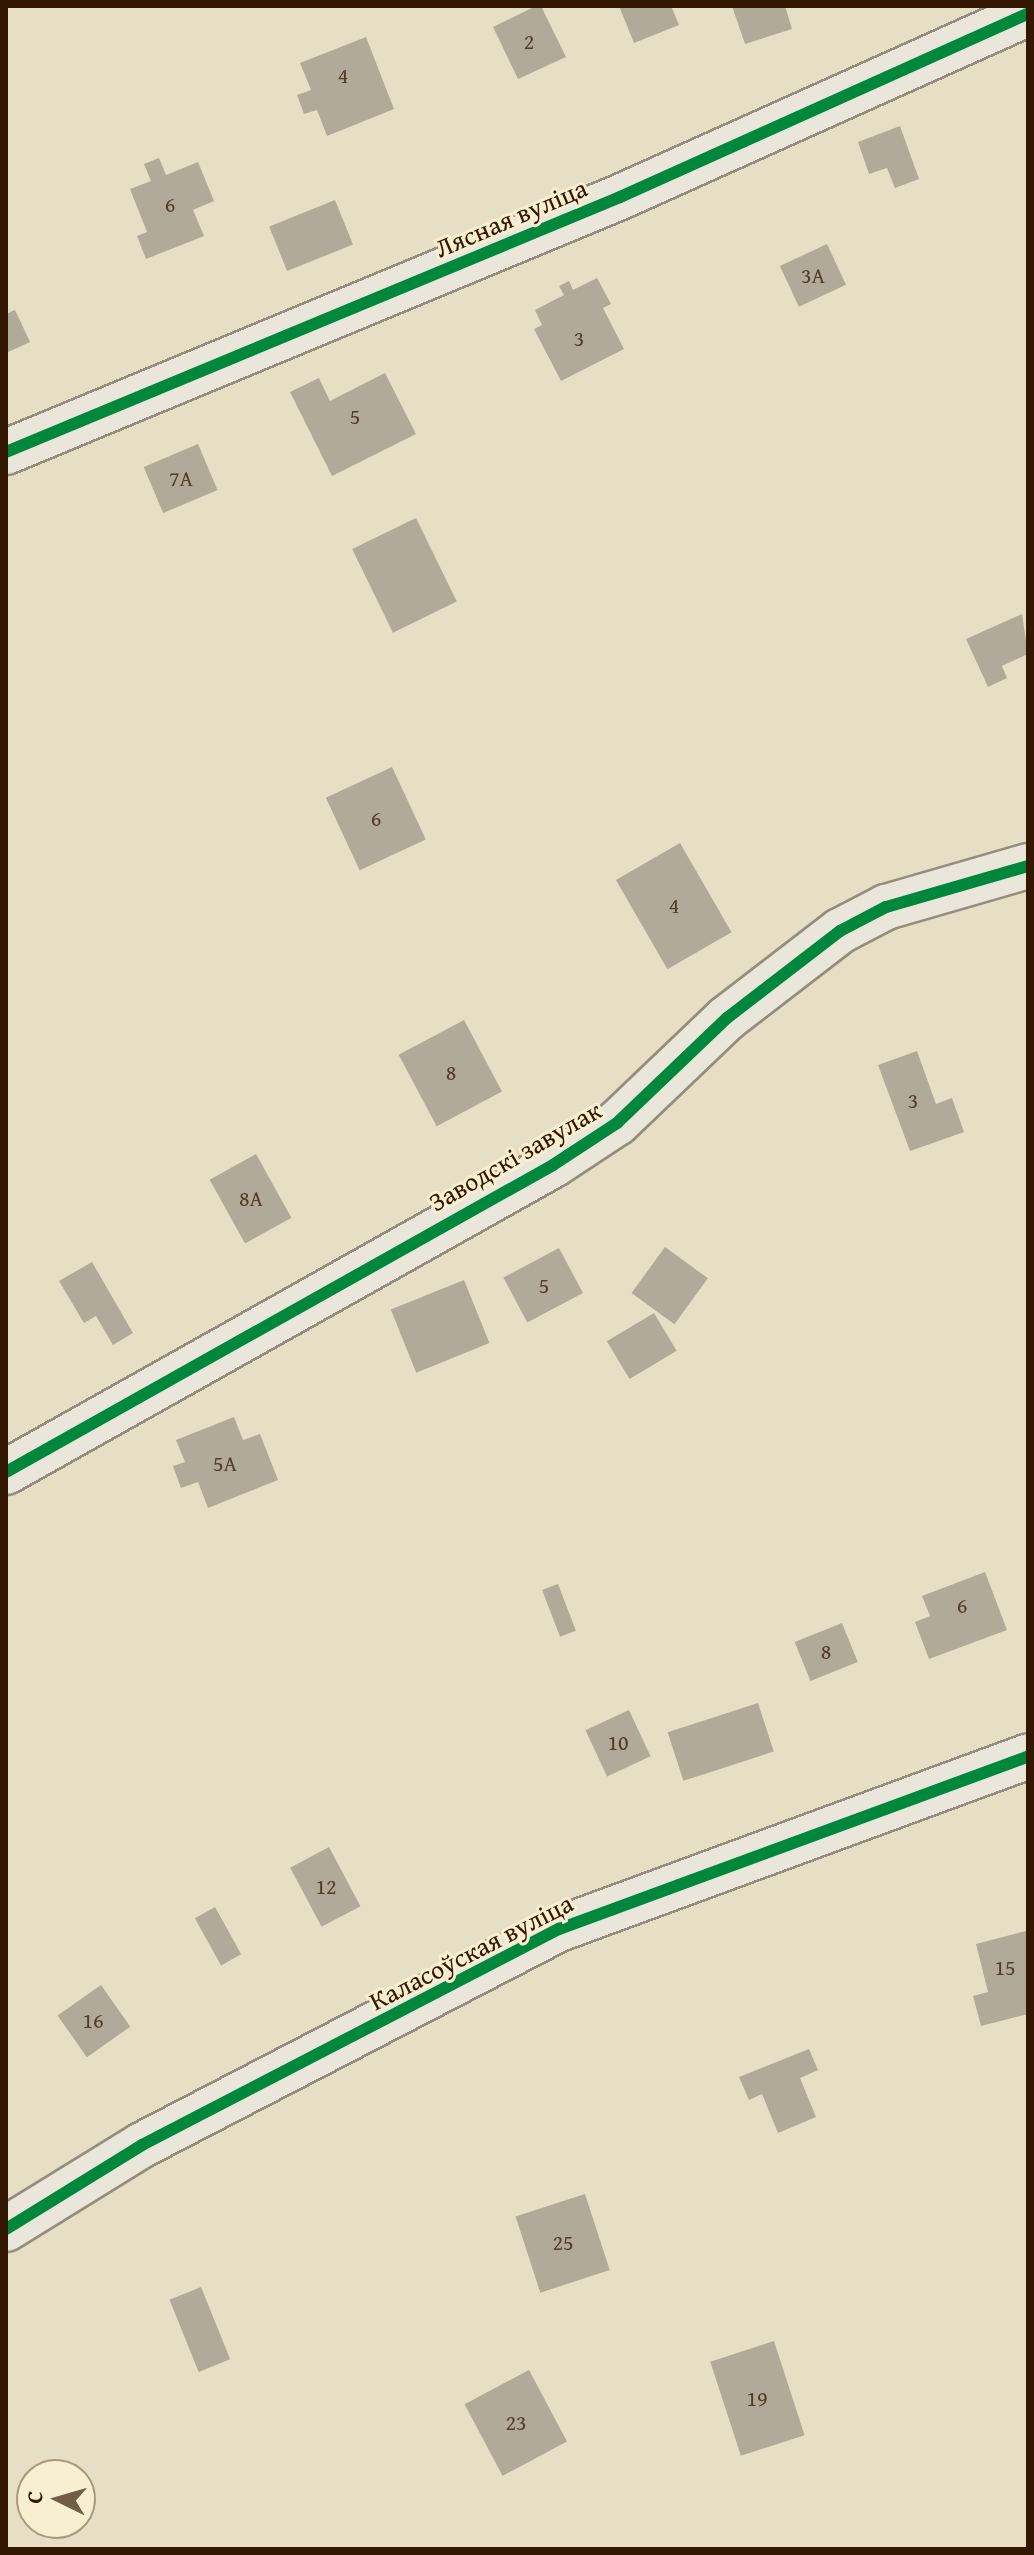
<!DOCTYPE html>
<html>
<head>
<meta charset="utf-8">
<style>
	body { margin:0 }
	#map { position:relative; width:1034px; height:2555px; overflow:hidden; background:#e6dfc6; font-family:"Gentium Book Plus",serif }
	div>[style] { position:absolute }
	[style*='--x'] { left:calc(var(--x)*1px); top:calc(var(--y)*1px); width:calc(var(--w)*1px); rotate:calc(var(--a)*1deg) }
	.building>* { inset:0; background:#b1aa98; transform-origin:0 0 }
	.roads { filter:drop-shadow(2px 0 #958d7d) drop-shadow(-2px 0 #958d7d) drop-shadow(0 2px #958d7d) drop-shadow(0 -2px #958d7d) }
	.street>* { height:44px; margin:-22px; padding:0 22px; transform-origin:22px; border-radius:22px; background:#eae7da }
	.cycleway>* { height:12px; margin:-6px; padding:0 6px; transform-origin:6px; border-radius:6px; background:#00873e }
	span { translate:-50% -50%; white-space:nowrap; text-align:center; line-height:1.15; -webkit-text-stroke:6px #f8efd1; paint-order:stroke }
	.number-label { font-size:22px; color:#533c28 }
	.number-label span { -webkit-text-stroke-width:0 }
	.street-label { font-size:26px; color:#341702 }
	.frame { position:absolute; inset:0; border:8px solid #341702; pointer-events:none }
	.north { position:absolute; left:16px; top:2459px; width:80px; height:80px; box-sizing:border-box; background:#f8efd1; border:2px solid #aa997e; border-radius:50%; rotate:275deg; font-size:22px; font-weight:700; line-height:32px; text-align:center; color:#341702 }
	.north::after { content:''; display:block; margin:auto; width:28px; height:36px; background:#725d47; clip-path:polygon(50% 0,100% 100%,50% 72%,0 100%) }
</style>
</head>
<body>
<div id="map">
	<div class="building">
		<div style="clip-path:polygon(536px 6px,541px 6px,566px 57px,518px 79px,493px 27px)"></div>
		<div style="clip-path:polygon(619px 6px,671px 6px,679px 25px,634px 43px)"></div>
		<div style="clip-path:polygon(732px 6px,785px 6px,792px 29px,745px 44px)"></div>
		<div style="clip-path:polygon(366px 37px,394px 109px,327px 136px,317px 110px,304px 114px,297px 95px,311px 90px,300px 63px)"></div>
		<div style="clip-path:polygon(900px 126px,919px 179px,895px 188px,887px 168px,869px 174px,858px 142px)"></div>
		<div style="clip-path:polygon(159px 158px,166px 175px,198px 162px,214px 201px,193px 210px,204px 236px,146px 259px,137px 236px,147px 232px,130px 189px,151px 181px,144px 164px)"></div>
		<div style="left:335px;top:200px;width:48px;height:71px;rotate:68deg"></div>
		<div style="left:827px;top:244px;width:45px;height:52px;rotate:65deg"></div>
		<div style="clip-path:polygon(597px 278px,611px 304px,603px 308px,624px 349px,561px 381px,534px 329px,542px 325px,535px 310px,564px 295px,559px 286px,569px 281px,573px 290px)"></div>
		<div style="clip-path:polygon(15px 310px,30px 342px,6px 353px,6px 314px)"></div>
		<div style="clip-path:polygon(385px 373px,416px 434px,332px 476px,290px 392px,319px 378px,330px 401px)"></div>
		<div style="left:198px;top:444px;width:50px;height:59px;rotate:67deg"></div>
		<div style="left:416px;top:518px;width:93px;height:71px;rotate:64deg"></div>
		<div style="clip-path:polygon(1022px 614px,1028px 654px,1002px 666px,1007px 678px,988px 687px,966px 639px)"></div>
		<div style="left:392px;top:767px;width:80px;height:73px;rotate:65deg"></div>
		<div style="left:680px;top:843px;width:103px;height:74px;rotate:60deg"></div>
		<div style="left:464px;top:1020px;width:81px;height:74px;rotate:62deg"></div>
		<div style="clip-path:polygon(917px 1051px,936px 1104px,952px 1098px,964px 1132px,910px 1151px,878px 1065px)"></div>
		<div style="left:256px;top:1154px;width:73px;height:53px;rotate:61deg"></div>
		<div style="left:665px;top:1247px;width:53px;height:57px;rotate:36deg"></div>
		<div style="left:559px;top:1248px;width:51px;height:63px;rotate:62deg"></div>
		<div style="clip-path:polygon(92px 1262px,133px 1333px,113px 1345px,96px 1316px,84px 1323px,59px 1281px)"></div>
		<div style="left:464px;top:1280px;width:68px;height:79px;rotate:68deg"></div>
		<div style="left:654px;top:1313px;width:44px;height:55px;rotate:59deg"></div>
		<div style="clip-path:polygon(234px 1417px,243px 1440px,260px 1434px,278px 1480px,208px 1508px,198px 1482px,181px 1488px,173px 1466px,185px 1462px,176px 1440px)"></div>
		<div style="clip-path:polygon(985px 1572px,1007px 1630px,929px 1659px,915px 1622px,930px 1616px,922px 1596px)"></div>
		<div style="left:558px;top:1584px;width:50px;height:17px;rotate:69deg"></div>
		<div style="left:842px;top:1623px;width:42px;height:51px;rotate:68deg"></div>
		<div style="left:758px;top:1703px;width:51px;height:95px;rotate:72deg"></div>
		<div style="left:629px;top:1710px;width:51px;height:48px;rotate:65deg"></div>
		<div style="left:329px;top:1847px;width:67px;height:44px;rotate:62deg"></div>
		<div style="left:215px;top:1907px;width:54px;height:23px;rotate:61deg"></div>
		<div style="clip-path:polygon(1026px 1931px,1028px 2014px,981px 2026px,973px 1996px,988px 1992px,976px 1944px)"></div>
		<div style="left:101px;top:1985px;width:51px;height:53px;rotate:55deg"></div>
		<div style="clip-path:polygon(809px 2049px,818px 2070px,800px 2078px,816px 2117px,778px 2133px,762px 2094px,749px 2100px,739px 2077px)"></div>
		<div style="left:585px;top:2194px;width:80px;height:73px;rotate:72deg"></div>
		<div style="left:201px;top:2287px;width:78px;height:34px;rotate:68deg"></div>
		<div style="left:774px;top:2341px;width:99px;height:67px;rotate:72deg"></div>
		<div style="left:529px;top:2370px;width:81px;height:73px;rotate:62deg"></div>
	</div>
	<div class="roads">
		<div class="street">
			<div style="--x:6;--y:452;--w:665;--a:-22.55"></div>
			<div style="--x:620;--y:197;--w:447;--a:-24.2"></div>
			<div style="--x:6;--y:1472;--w:627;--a:-29.3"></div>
			<div style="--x:553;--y:1165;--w:77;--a:-33.3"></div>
			<div style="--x:617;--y:1123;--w:152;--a:-43.7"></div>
			<div style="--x:727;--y:1018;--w:143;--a:-37.6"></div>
			<div style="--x:840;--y:931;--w:52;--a:-27.6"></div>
			<div style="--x:886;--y:907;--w:148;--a:-16.1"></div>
			<div style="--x:6;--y:2229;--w:160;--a:-31.7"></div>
			<div style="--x:142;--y:2145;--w:470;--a:-27.4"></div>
			<div style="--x:559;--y:1929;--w:500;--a:-20.2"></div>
		</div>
	</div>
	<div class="cycleway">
		<div style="--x:6;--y:452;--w:665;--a:-22.55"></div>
		<div style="--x:620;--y:197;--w:447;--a:-24.2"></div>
		<div style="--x:6;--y:1472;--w:627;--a:-29.3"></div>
		<div style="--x:553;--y:1165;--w:77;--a:-33.3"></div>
		<div style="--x:617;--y:1123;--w:152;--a:-43.7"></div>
		<div style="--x:727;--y:1018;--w:143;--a:-37.6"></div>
		<div style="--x:840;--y:931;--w:52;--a:-27.6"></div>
		<div style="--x:886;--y:907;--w:148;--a:-16.1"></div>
		<div style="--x:6;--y:2229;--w:160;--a:-31.7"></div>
		<div style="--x:142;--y:2145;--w:470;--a:-27.4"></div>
		<div style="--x:559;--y:1929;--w:500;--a:-20.2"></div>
	</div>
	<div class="number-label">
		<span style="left:529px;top:42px">2</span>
		<span style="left:343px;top:76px">4</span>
		<span style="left:170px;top:205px">6</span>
		<span style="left:813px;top:276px">3А</span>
		<span style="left:579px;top:339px">3</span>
		<span style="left:355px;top:417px">5</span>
		<span style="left:181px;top:479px">7А</span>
		<span style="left:376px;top:819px">6</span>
		<span style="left:674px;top:906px">4</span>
		<span style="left:451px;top:1073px">8</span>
		<span style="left:913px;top:1101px">3</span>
		<span style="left:251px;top:1199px">8А</span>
		<span style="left:544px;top:1286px">5</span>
		<span style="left:225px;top:1464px">5А</span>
		<span style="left:962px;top:1606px">6</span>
		<span style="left:826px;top:1652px">8</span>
		<span style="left:618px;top:1743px">10</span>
		<span style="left:326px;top:1887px">12</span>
		<span style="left:1005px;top:1968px">15</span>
		<span style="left:93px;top:2021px">16</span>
		<span style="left:563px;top:2243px">25</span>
		<span style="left:757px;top:2399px">19</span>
		<span style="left:516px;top:2423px">23</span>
	</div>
	<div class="street-label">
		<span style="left:511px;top:218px;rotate:-23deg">Лясная вуліца</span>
		<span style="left:515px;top:1156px;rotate:-30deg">Заводскі завулак</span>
		<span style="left:471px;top:1952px;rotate:-27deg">Каласоўская вуліца</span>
	</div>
	<div class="frame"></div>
	<div class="north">С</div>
</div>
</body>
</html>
